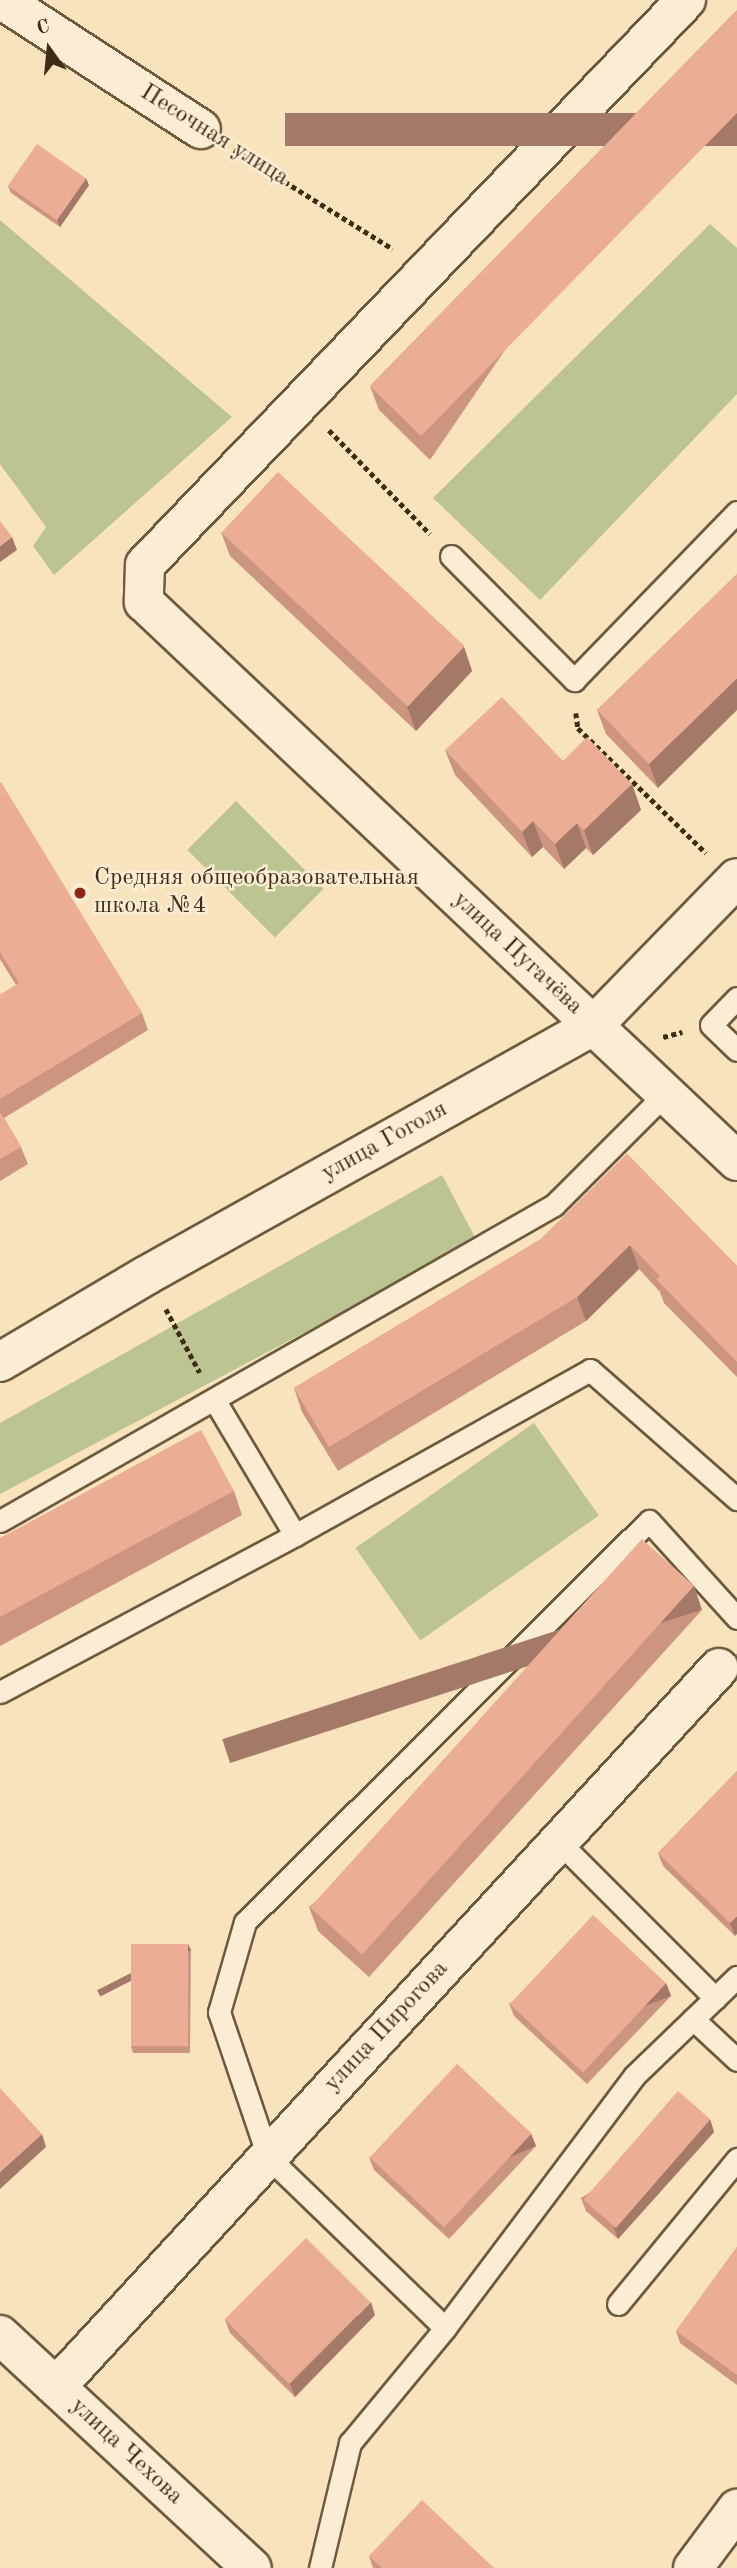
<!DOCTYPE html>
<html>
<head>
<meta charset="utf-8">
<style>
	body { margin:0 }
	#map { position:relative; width:737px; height:2568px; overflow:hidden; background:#f8e3bd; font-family:"Old Standard TT",serif }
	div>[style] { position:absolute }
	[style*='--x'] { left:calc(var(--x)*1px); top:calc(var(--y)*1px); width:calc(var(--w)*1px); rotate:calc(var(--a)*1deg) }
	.green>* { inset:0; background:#bcc492; transform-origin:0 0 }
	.path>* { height:4.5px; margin-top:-2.25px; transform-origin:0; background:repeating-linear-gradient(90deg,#3f2c14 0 5px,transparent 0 8.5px) }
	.roads { filter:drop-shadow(2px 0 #6d5a3e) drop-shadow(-2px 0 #6d5a3e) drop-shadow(0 2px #6d5a3e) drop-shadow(0 -2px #6d5a3e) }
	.service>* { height:21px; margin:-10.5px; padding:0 10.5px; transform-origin:10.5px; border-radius:10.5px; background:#faedd4 }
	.minor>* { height:38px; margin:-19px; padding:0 19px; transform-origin:19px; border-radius:19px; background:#faedd4 }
	.tertiary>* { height:38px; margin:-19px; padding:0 19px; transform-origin:19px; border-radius:19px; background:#faedd4 }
	.wall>* { inset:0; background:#cb9580 }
	.shaded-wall>* { inset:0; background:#a57968; transform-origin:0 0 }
	.building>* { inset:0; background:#ecad95; transform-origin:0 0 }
	.dots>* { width:19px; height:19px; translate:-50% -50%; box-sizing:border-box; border:4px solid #faedd4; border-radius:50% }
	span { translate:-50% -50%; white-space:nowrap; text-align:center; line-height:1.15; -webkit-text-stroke:5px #faedd4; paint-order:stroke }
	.street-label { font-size:24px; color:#3f2c14 }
	.poi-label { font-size:24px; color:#3f2c14 }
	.left { translate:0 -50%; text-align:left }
	.north { position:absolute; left:14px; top:14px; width:70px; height:70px; -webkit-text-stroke:5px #faedd4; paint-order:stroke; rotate:345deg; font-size:19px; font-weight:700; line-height:28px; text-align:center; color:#3f2c14 }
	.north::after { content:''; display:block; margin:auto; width:24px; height:32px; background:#3f2c14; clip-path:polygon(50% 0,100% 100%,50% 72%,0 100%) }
</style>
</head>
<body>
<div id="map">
	<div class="green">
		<div style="clip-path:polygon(0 220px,232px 417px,54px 575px,33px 546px,46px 527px,0 464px)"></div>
		<div style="clip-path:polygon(710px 224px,737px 248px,737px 394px,540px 600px,433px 498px)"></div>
		<div style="left:236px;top:801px;width:124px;height:69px;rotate:45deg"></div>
		<div style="clip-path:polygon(442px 1175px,477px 1241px,0 1494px,0 1423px)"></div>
		<div style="left:534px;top:1423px;width:113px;height:218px;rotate:55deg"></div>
	</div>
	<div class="path">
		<div style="--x:234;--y:150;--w:187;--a:31.9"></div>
		<div style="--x:329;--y:430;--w:145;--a:45.8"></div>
		<div style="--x:576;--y:713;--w:15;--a:82"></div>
		<div style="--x:578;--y:728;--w:179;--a:44.3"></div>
		<div style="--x:663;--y:1037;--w:20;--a:-15"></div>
		<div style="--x:166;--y:1309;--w:72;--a:62"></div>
	</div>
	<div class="roads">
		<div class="service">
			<div style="--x:451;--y:556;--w:175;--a:45.2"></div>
			<div style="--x:574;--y:680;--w:234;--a:-45.9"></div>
			<div style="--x:737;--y:998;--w:37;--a:134"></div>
			<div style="--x:711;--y:1025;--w:36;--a:44"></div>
			<div style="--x:0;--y:1521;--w:638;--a:-29.7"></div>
			<div style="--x:554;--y:1205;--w:157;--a:-45"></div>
			<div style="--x:295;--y:1535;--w:338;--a:-29.2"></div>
			<div style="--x:590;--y:1370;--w:196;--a:41.3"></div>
			<div style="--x:737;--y:1618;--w:131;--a:-132.2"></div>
			<div style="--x:649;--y:1521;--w:569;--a:135.21"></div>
			<div style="--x:245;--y:1922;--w:94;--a:106.1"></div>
			<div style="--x:219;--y:2012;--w:153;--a:71.3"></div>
			<div style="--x:268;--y:2157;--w:246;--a:44"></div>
			<div style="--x:445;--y:2328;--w:315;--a:-53.1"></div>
			<div style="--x:634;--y:2076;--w:143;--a:-43.9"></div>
			<div style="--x:0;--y:1692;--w:334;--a:-28"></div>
			<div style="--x:295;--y:1535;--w:158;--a:-120.8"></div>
			<div style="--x:559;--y:1842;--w:221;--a:45"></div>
			<div style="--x:693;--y:2019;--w:60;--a:43"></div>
			<div style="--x:618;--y:2304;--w:188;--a:-50.6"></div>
			<div style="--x:320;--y:2568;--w:129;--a:-76.5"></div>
			<div style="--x:350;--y:2443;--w:149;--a:-50.4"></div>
		</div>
		<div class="minor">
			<div style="--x:2;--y:0;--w:237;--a:33"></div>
			<div style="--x:686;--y:0;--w:782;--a:133.76"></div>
			<div style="--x:145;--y:565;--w:37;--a:92"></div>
			<div style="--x:144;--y:602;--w:815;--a:43.31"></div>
			<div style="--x:0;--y:1362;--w:171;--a:-30.6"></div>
			<div style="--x:147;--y:1275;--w:511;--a:-29.17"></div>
			<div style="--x:593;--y:1026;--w:206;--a:-45.8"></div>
			<div style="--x:56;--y:2387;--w:978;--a:-47.32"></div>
			<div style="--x:693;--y:2568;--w:74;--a:-53.3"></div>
		</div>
		<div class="tertiary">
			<div style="--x:0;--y:2335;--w:343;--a:42.8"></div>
		</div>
	</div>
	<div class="wall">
		<div style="clip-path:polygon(737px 10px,430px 460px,379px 410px,370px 386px)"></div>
		<div style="clip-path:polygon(89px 185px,60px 227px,11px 193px,8px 186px)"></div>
		<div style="clip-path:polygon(221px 532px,464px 647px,472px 671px,416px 731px,230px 556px)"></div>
		<div style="clip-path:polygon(737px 574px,658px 788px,606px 734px,597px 710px)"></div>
		<div style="clip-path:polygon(445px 750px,563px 761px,632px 784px,641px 810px,593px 855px,586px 848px,564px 869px,543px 847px,532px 857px,455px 775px)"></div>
		<div style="clip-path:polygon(0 783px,142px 1013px,148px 1030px,4px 1118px,21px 1147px,28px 1164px,0 1181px,0 995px,16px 985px,0 959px)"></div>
		<div style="clip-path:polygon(627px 1154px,737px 1266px,737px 1377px,664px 1303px,660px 1292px,639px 1269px,586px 1321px,338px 1471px,302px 1412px,294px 1388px,541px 1239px)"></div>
		<div style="clip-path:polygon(234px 1491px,242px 1515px,0 1646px,0 1538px)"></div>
		<div style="clip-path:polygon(694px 1586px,702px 1610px,369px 1977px,318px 1931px,309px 1907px)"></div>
		<div style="clip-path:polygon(737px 1771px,735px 1936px,663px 1866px,658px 1853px)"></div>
		<div style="clip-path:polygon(188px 1944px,191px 1950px,190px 2053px,133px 2053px,131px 2046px)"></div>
		<div style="clip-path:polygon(666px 1983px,671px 1996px,587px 2084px,514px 2016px,509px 2003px)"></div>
		<div style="clip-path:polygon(710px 2119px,714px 2132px,618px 2239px,586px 2211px,581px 2198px)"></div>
		<div style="clip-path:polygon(531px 2134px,536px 2146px,449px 2239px,374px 2170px,369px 2157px)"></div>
		<div style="clip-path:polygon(737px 2247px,737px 2385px,680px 2343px,676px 2331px)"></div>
		<div style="clip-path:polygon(375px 2315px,295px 2397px,230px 2333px,225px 2320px)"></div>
		<div style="clip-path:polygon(369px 2556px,494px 2568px,373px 2568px)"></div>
	</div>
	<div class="shaded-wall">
		<div style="left:737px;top:113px;width:33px;height:452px;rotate:90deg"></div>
		<div style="clip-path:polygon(86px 178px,89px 185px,60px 227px,57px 220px)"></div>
		<div style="clip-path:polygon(12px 537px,17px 550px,0 562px,0 546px)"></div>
		<div style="clip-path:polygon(464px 647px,472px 671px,416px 731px,407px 707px)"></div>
		<div style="clip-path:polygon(737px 678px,737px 710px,658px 788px,649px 764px)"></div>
		<div style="clip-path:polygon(632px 784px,641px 810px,593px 855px,584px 830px)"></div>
		<div style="clip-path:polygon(533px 821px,543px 847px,532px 857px,522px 832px)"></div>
		<div style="clip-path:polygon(577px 823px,586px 848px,564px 869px,555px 844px)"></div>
		<div style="clip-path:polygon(630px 1245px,639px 1269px,586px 1321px,577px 1297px)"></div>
		<div style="left:694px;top:1586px;width:25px;height:496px;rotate:72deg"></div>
		<div style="clip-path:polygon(737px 1916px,737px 1934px,735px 1936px,730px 1923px)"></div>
		<div style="left:188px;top:1944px;width:7px;height:102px;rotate:63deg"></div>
		<div style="left:666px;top:1983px;width:14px;height:122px;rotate:69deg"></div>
		<div style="clip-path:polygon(710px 2119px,714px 2132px,618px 2239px,613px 2226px)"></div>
		<div style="clip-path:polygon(42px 2134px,46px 2147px,0 2189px,0 2172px)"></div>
		<div style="left:531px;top:2134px;width:13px;height:127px;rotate:67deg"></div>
		<div style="clip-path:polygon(371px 2302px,375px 2315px,295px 2397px,290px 2384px)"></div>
	</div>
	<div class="building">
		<div style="clip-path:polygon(737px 10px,737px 113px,421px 436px,370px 386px)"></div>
		<div style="left:37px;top:144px;width:60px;height:51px;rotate:35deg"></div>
		<div style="left:278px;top:472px;width:255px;height:83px;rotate:43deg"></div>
		<div style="clip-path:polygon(0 521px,12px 537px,0 546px)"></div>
		<div style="clip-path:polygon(737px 574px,737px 678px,649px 764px,597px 710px)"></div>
		<div style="clip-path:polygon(502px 697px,563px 761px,587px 737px,632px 784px,584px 830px,577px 823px,555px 844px,533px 821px,522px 832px,445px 750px)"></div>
		<div style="clip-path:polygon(1px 782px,142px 1013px,0 1099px,0 995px,19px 983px,0 952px,0 783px)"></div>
		<div style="clip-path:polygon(0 1112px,21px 1147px,0 1159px)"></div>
		<div style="clip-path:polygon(627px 1154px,737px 1266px,737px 1362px,656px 1279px,660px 1276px,630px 1245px,577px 1297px,329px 1447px,294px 1388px,541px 1239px)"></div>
		<div style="clip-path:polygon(201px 1430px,234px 1491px,0 1617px,0 1538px)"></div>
		<div style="left:642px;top:1539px;width:70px;height:496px;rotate:42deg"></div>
		<div style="clip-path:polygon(737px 1771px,737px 1916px,730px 1923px,658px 1853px)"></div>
		<div style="left:593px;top:1915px;width:100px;height:122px;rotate:43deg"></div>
		<div style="left:131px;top:1944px;width:57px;height:102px"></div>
		<div style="left:457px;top:2064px;width:102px;height:128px;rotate:43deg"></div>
		<div style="clip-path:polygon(0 2088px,42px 2134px,0 2172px)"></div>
		<div style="left:678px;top:2091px;width:43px;height:144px;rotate:41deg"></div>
		<div style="left:306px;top:2238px;width:91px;height:115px;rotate:45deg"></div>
		<div style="clip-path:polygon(737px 2247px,737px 2375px,676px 2331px)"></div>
		<div style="clip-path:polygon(422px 2500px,494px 2568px,382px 2568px,369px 2556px)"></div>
	</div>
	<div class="dots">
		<div style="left:80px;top:893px;background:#8f2418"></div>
	</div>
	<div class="street-label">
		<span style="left:214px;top:136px;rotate:32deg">Песочная улица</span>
		<span style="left:517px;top:954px;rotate:43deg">улица Пугачёва</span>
		<span style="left:385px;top:1142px;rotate:-29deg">улица Гоголя</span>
		<span style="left:387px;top:2027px;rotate:-47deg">улица Пирогова</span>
		<span style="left:126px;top:2452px;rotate:43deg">улица Чехова</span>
	</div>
	<div class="poi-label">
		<span class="left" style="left:94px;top:893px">Средняя общеобразовательная<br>школа №4</span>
	</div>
	<div class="north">С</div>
</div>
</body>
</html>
